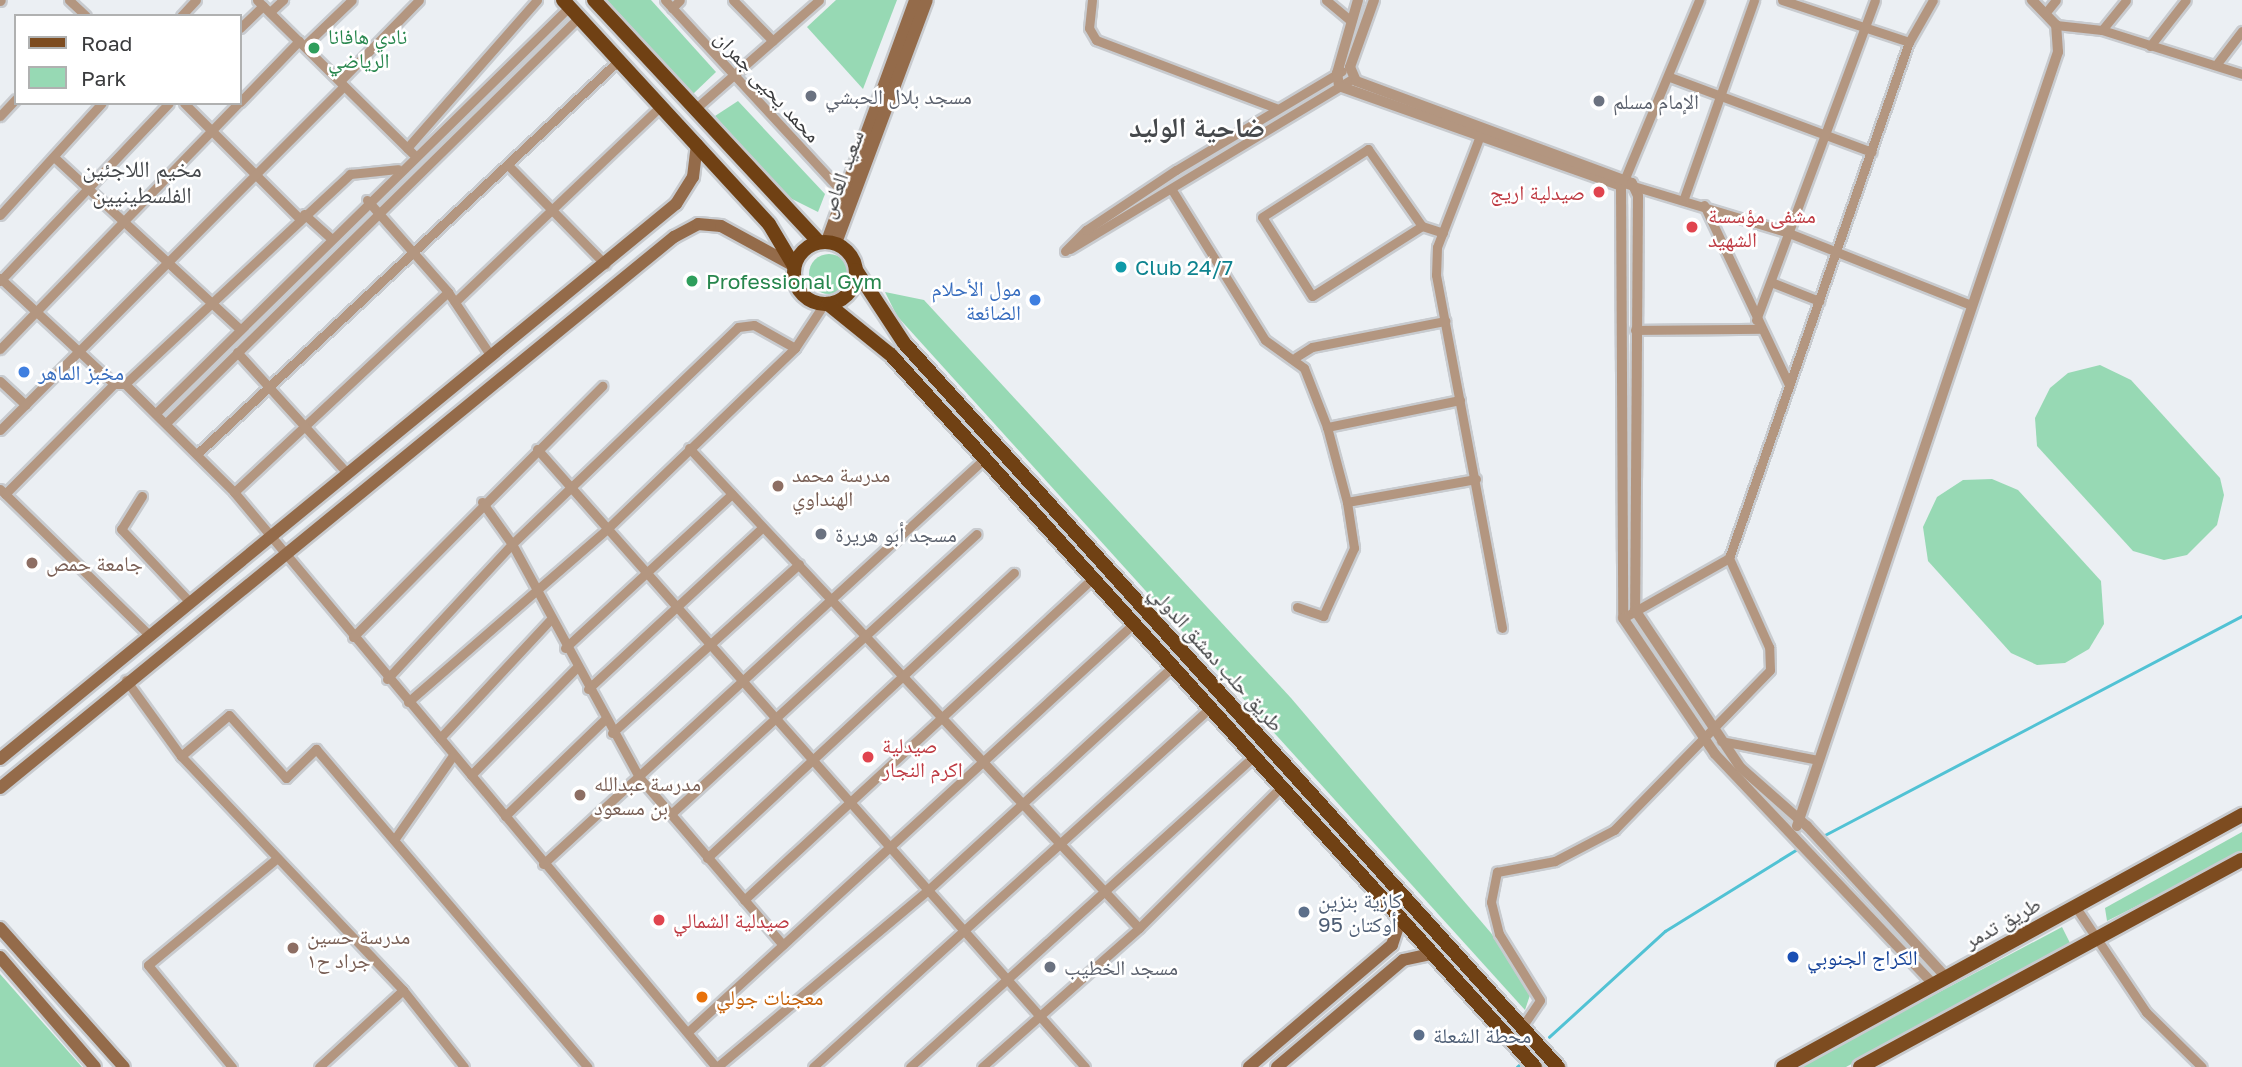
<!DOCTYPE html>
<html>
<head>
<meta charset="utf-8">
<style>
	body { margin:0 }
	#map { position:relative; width:2242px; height:1067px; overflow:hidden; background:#ebeff3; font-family:"Golos Text","Noto Naskh Arabic",sans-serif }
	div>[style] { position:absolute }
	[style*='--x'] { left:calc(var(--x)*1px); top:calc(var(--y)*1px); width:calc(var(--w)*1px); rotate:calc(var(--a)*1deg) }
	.green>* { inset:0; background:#97d9b4 }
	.round { border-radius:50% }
	.stream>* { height:2.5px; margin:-1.25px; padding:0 1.25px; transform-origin:1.25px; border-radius:1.25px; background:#51c2d4 }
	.roads { filter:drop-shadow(2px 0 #c8cbcf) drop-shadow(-2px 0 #c8cbcf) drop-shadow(0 2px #c8cbcf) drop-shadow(0 -2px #c8cbcf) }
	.minor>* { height:9px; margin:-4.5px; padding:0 4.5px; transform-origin:4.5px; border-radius:4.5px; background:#b39680 }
	.tertiary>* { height:10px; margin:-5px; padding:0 5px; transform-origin:5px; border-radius:5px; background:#b39680 }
	.secondary>* { height:12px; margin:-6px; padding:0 6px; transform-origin:6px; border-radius:6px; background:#946b4a }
	.primary>* { height:14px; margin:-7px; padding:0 7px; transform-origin:7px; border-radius:7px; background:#7d4c20 }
	.trunk>* { height:14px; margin:-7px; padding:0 7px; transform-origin:7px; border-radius:7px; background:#704114 }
	.trunk>.ring { margin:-7px; padding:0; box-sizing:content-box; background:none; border:14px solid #704114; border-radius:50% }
	.dots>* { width:19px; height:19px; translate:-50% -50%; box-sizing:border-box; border:4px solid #fff; border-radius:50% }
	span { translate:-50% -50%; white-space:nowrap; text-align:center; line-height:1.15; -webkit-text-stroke:5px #fff; paint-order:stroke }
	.leisure-label { font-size:21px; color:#27864d }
	.left { translate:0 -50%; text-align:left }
	.street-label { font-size:21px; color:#3a3b3d }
	.worship-label { font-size:21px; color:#5b616d }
	.health-label { font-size:21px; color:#be3a42 }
	.right { translate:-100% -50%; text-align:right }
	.culture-label { font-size:21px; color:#0d838f }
	.shop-label { font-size:21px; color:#366cbe }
	.education-label { font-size:21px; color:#785e54 }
	.service-label { font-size:21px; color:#4e5e75 }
	.transit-label { font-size:21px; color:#164399 }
	.food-label { font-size:21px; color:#c56008 }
	.neighbourhood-label { font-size:23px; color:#46494c }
	.district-label { font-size:28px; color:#46494c; font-weight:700 }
	.legend { position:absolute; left:14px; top:14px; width:228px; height:91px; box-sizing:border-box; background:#fff; border:2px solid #b0b1b1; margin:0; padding:9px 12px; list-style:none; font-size:21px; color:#3a3b3d }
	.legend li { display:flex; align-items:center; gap:14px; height:35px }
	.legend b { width:35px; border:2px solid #b0b1b1 }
</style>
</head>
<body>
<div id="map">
	<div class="green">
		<div style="clip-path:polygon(607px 0,651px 0,716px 72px,693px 94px)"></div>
		<div style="clip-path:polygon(836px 0,897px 0,863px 89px,807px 27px)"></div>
		<div style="clip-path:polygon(738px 101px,825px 194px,818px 212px,788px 197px,715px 116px)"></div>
		<div class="round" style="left:809px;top:254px;width:40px;height:40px"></div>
		<div style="clip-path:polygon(885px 292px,924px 300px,1291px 698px,1491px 933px,1531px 992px,1525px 1010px,897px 316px)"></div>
		<div style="clip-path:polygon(2100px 365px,2131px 380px,2220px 478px,2224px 495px,2217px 525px,2187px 555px,2164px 560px,2133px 551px,2037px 446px,2035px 418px,2050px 388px,2068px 373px)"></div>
		<div style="clip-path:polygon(1992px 479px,2018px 490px,2101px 581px,2104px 624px,2089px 649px,2065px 663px,2037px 665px,2011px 653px,1928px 561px,1923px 527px,1937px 497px,1963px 480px)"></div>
		<div style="clip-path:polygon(2242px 832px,2242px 853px,2107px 921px,2105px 908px)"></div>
		<div style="clip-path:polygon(2062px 927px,2071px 945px,1846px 1067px,1798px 1067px)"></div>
		<div style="clip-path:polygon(0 974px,82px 1067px,0 1067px)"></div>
	</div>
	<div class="stream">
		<div style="--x:1821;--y:837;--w:475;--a:-27.7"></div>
		<div style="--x:1549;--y:1037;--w:157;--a:-42.4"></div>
		<div style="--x:1665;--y:931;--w:158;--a:-31.8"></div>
		<div style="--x:1517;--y:1067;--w:3;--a:-45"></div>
	</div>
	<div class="roads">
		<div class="minor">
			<div style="--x:69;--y:0;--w:23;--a:43"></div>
			<div style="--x:257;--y:0;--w:219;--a:44.6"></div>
			<div style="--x:665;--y:0;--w:265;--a:47.3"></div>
			<div style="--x:733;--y:0;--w:57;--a:45.7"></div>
			<div style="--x:1092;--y:0;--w:28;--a:96"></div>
			<div style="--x:1089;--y:28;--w:14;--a:60"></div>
			<div style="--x:1096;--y:40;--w:192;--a:20.7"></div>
			<div style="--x:1326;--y:0;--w:33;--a:40"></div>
			<div style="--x:1782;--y:0;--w:134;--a:18.3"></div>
			<div style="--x:0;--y:1;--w:1;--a:-45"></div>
			<div style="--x:672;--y:8;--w:11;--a:-45"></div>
			<div style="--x:2047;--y:11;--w:14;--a:-51"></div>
			<div style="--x:270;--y:12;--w:18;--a:-43"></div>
			<div style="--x:181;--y:16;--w:22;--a:-47"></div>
			<div style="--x:2056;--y:25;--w:46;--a:6.2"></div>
			<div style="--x:2102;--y:30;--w:147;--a:17.4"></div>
			<div style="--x:240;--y:28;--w:32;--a:-44"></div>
			<div style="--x:2102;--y:30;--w:38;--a:-51"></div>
			<div style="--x:304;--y:46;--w:66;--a:-43.8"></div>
			<div style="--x:2150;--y:46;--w:58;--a:-52"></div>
			<div style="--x:2216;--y:65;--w:43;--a:-52.6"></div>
			<div style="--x:1670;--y:77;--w:215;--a:20.4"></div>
			<div style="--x:340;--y:81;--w:113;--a:-45.7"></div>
			<div style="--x:240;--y:102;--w:85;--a:-46"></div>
			<div style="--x:184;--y:103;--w:163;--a:45"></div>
			<div style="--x:695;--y:109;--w:165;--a:-41.3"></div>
			<div style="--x:0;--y:116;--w:23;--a:-47"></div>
			<div style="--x:1481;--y:133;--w:122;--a:111.1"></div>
			<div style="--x:1437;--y:247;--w:28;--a:92"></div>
			<div style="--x:1436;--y:275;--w:359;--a:79.4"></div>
			<div style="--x:407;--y:148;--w:197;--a:-48.7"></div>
			<div style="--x:54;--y:157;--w:253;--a:42.8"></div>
			<div style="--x:508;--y:165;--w:139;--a:45.6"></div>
			<div style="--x:1625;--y:178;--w:193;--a:-67.4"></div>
			<div style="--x:1627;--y:184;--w:169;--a:16.8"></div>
			<div style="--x:1789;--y:233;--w:196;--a:21.6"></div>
			<div style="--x:1172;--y:190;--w:176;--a:58.2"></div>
			<div style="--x:1265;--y:340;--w:48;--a:35.7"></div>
			<div style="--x:1304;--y:368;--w:63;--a:68.7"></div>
			<div style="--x:1684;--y:198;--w:210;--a:-70.5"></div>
			<div style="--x:367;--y:200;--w:123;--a:48.6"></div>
			<div style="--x:448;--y:292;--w:77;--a:56.1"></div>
			<div style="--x:1704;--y:205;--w:199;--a:64.7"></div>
			<div style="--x:304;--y:214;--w:36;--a:42"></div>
			<div style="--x:0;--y:215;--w:151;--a:-47.7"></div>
			<div style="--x:1422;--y:226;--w:130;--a:147.5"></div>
			<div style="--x:1312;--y:296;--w:93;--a:-122.3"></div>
			<div style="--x:1262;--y:217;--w:126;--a:-32.7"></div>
			<div style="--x:1368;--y:149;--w:94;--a:55"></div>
			<div style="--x:1422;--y:226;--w:22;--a:18"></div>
			<div style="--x:1070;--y:249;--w:331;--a:-31.1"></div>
			<div style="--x:1065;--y:251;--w:30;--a:-45"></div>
			<div style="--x:1086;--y:230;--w:108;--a:-33.7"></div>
			<div style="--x:1176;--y:170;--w:193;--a:-30.8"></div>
			<div style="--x:0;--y:278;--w:156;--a:42.9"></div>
			<div style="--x:0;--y:281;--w:245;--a:-46.5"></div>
			<div style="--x:1771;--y:282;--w:52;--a:21.6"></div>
			<div style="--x:448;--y:292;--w:293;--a:136.9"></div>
			<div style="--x:234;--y:492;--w:750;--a:50.03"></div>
			<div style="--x:455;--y:302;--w:284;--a:-43.6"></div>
			<div style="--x:1756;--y:320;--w:341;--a:-69.6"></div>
			<div style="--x:1635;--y:330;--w:126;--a:-0.5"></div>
			<div style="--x:0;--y:349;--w:342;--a:-45.9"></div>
			<div style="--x:237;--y:352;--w:164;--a:47.7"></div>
			<div style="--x:1296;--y:357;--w:19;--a:-32"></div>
			<div style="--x:1312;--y:347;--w:136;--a:-11.1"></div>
			<div style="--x:0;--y:381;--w:35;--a:43"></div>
			<div style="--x:125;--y:384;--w:153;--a:44.7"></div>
			<div style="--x:1460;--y:400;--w:136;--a:168.5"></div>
			<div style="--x:1327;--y:427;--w:78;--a:75.1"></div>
			<div style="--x:1347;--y:502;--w:131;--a:-10.1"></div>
			<div style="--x:156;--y:413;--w:579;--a:-44.51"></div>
			<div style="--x:166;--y:423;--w:579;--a:-44.51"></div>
			<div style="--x:0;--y:430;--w:486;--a:-45"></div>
			<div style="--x:689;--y:448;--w:658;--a:46.85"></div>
			<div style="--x:537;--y:449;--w:826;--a:48.44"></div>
			<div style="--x:197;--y:454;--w:577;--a:-43.03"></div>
			<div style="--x:0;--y:489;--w:207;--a:44.4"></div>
			<div style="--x:5;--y:494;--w:155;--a:-45.3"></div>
			<div style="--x:114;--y:384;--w:11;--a:0"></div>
			<div style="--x:125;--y:384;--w:308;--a:-43"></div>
			<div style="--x:350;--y:174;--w:48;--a:-5.9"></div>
			<div style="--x:142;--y:496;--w:39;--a:122"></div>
			<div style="--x:121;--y:529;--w:98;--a:46.7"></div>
			<div style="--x:482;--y:502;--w:52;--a:54.5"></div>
			<div style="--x:512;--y:544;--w:265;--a:61.4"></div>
			<div style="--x:639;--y:777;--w:221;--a:49.4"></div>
			<div style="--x:1297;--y:607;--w:28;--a:19"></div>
			<div style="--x:1323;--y:616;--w:75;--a:-65.5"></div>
			<div style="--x:1354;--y:548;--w:47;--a:-98.7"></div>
			<div style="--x:1623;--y:618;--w:122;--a:-29.5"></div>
			<div style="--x:353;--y:637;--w:354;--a:-45.2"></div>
			<div style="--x:565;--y:648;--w:227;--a:-42.7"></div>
			<div style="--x:387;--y:679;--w:184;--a:-47.2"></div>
			<div style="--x:512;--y:544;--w:313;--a:-43.8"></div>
			<div style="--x:738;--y:327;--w:16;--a:-7"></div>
			<div style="--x:754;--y:325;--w:47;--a:29.3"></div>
			<div style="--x:126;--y:680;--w:94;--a:54.1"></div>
			<div style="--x:181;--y:756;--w:323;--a:46.5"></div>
			<div style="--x:403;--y:990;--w:98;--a:51.6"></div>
			<div style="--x:588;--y:689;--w:238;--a:-42.8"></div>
			<div style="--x:408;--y:702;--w:264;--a:-41"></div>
			<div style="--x:607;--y:529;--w:261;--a:-43.9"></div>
			<div style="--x:795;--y:348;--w:53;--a:-56.6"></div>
			<div style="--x:612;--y:733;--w:252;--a:-42.1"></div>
			<div style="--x:440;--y:738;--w:161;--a:-47"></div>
			<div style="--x:1721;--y:741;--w:99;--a:11.1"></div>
			<div style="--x:181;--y:756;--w:63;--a:-40.5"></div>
			<div style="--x:229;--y:715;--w:85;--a:47.9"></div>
			<div style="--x:286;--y:778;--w:42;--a:-44"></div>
			<div style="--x:316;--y:749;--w:418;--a:49.5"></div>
			<div style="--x:471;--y:775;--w:150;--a:-45.5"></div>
			<div style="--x:672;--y:813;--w:413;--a:-42.5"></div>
			<div style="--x:505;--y:816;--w:138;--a:-44.1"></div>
			<div style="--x:394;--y:840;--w:101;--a:-55.1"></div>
			<div style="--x:707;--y:858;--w:419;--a:-42.9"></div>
			<div style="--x:543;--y:864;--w:597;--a:-42.56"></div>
			<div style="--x:744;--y:900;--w:475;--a:-42.7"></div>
			<div style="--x:2075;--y:906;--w:128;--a:56.2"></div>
			<div style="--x:2146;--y:1012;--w:78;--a:44.5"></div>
			<div style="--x:1522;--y:1027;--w:32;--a:-56"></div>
			<div style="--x:1540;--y:1000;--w:78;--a:-121.8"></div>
			<div style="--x:1499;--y:934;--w:33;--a:-104"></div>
			<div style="--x:1491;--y:902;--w:31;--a:-79"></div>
			<div style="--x:1497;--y:872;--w:59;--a:-10.7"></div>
			<div style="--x:1555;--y:861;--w:67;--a:-27.7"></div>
			<div style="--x:1614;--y:830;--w:223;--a:-45.7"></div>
			<div style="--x:1770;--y:670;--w:23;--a:-92"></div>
			<div style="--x:1769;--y:647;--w:98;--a:-114.2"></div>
			<div style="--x:1729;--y:558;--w:546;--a:-70.77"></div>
			<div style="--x:1909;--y:42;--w:48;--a:-60.3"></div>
			<div style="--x:690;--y:1030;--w:601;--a:-42.5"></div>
			<div style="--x:232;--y:1067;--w:132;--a:-129.5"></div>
			<div style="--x:148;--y:965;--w:165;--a:-39.6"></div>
			<div style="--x:319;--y:1067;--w:114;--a:-42.5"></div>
			<div style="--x:717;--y:1067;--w:277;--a:-40"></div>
			<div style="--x:929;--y:889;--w:331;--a:-42.4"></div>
			<div style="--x:813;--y:1067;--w:537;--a:-42.13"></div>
			<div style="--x:910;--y:1067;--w:464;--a:-42.1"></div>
			<div style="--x:982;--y:1067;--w:210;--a:-41.5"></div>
			<div style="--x:1139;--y:928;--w:202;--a:-44.8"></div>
		</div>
		<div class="tertiary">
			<div style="--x:1358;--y:0;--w:76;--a:106"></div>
			<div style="--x:1337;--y:73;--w:13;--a:81"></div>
			<div style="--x:1339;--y:86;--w:299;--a:19.5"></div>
			<div style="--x:1621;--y:186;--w:432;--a:89.7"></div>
			<div style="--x:1623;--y:618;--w:164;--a:55.9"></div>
			<div style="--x:1715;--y:754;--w:317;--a:46.5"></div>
			<div style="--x:1374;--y:0;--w:71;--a:109.7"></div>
			<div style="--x:1350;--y:67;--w:15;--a:67"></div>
			<div style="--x:1356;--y:81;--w:294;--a:20.3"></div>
			<div style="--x:1632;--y:183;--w:14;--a:65"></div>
			<div style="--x:1638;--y:196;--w:414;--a:90.4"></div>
			<div style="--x:1635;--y:610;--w:189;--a:56.2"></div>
			<div style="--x:1740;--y:767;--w:89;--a:41.4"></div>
			<div style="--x:1807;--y:826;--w:205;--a:47.4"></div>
			<div style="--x:1797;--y:826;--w:817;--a:-71.37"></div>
			<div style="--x:2058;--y:52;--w:27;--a:-94"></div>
			<div style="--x:2056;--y:25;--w:35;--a:-134"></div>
		</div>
		<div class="secondary">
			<div style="--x:827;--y:241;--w:257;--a:-69.9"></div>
			<div style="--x:836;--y:243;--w:259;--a:-69.5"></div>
			<div style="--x:0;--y:759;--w:875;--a:-39.39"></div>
			<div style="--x:676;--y:204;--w:32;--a:-58"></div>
			<div style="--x:693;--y:177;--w:33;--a:-83"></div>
			<div style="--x:0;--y:788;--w:871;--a:-39.27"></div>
			<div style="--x:674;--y:237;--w:27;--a:-28"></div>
			<div style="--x:698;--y:224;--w:23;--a:5"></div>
			<div style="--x:721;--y:226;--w:83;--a:28.7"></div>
			<div style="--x:0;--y:928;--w:186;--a:48.3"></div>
			<div style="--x:0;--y:957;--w:145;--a:49.2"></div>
			<div style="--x:1249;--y:1067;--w:188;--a:-40.5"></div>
			<div style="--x:1392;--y:945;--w:26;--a:-72"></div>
			<div style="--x:1277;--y:1067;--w:165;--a:-40.3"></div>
			<div style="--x:1403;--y:960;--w:29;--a:-12"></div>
		</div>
		<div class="primary">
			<div style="--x:1783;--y:1067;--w:524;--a:-28.77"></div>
			<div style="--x:1860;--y:1067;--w:434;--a:-28.5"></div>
		</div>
		<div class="trunk">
			<div style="--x:563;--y:0;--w:304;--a:47.4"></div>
			<div style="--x:769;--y:224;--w:49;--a:59.2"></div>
			<div style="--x:594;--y:0;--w:330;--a:47.1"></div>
			<div class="ring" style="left:794px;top:242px;width:48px;height:48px"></div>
			<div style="--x:856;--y:270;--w:87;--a:56.7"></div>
			<div style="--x:904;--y:343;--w:976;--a:47.91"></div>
			<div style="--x:828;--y:304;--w:81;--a:39"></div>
			<div style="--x:891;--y:355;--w:960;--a:47.87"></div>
		</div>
	</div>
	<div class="dots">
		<div style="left:314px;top:48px;background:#2e9e5b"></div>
		<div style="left:811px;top:96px;background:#6b7280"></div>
		<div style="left:1599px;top:101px;background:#6b7280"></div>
		<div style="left:1599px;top:192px;background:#e0444e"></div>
		<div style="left:1692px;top:227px;background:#e0444e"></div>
		<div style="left:1121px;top:267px;background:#0f9aa8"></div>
		<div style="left:692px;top:281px;background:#2e9e5b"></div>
		<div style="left:1035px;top:300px;background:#3f7fe0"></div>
		<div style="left:24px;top:372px;background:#3f7fe0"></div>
		<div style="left:778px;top:486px;background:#8d6e63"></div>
		<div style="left:821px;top:534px;background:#6b7280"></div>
		<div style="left:32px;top:563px;background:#8d6e63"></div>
		<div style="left:868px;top:757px;background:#e0444e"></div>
		<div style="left:580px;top:795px;background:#8d6e63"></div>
		<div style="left:1304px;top:912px;background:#5c6f8a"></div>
		<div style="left:659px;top:920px;background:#e0444e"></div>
		<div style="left:293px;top:948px;background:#8d6e63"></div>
		<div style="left:1793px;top:957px;background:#1a4fb4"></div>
		<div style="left:1050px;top:967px;background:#6b7280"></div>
		<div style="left:702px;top:997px;background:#e8710a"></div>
		<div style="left:1419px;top:1035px;background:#5c6f8a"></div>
	</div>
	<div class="leisure-label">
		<span class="left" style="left:328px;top:48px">نادي هافانا<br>الرياضي</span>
		<span class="left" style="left:706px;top:281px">Professional Gym</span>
	</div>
	<div class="street-label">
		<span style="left:768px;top:86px;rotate:47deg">محمد يحيى جمران</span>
		<span style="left:841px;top:174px;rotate:-70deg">سعيد العاص</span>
		<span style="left:1217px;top:658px;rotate:48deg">طريق حلب دمشق الدولي</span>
		<span style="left:2002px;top:922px;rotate:-29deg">طريق تدمر</span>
	</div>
	<div class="worship-label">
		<span class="left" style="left:825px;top:96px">مسجد بلال الحبشي</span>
		<span class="left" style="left:1613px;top:101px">الإمام مسلم</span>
		<span class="left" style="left:835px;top:534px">مسجد أبو هريرة</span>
		<span class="left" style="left:1064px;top:967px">مسجد الخطيب</span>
	</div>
	<div class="health-label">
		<span class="right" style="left:1585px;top:192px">صيدلية اريج</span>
		<span class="left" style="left:1708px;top:227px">مشفى مؤسسة<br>الشهيد</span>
		<span class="left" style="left:882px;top:757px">صيدلية<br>اكرم النجار</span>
		<span class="left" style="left:673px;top:920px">صيدلية الشمالي</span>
	</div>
	<div class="culture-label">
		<span class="left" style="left:1135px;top:267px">Club 24/7</span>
	</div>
	<div class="shop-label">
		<span class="right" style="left:1021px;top:300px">مول الأحلام<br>الضائعة</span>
		<span class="left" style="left:38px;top:372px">مخبز الماهر</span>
	</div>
	<div class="education-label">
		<span class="left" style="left:792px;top:486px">مدرسة محمد<br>الهنداوي</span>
		<span class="left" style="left:46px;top:563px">جامعة حمص</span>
		<span class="left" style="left:594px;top:795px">مدرسة عبدالله<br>بن مسعود</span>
		<span class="left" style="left:307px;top:948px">مدرسة حسين<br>جراد ح١</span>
	</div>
	<div class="service-label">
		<span class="left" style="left:1318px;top:912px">كازية بنزين<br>أوكتان 95</span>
		<span class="left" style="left:1433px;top:1035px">محطة الشعلة</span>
	</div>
	<div class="transit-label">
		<span class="left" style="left:1807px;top:957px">الكراج الجنوبي</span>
	</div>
	<div class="food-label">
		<span class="left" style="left:716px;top:997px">معجنات جولي</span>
	</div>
	<div class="neighbourhood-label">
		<span style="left:142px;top:181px">مخيم اللاجئين<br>الفلسطينيين</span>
	</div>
	<div class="district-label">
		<span style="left:1197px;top:127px">ضاحية الوليد</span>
	</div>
	<ul class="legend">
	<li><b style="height:9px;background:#7d4c20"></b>Road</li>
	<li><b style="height:19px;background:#97d9b4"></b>Park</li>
	</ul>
</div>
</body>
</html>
